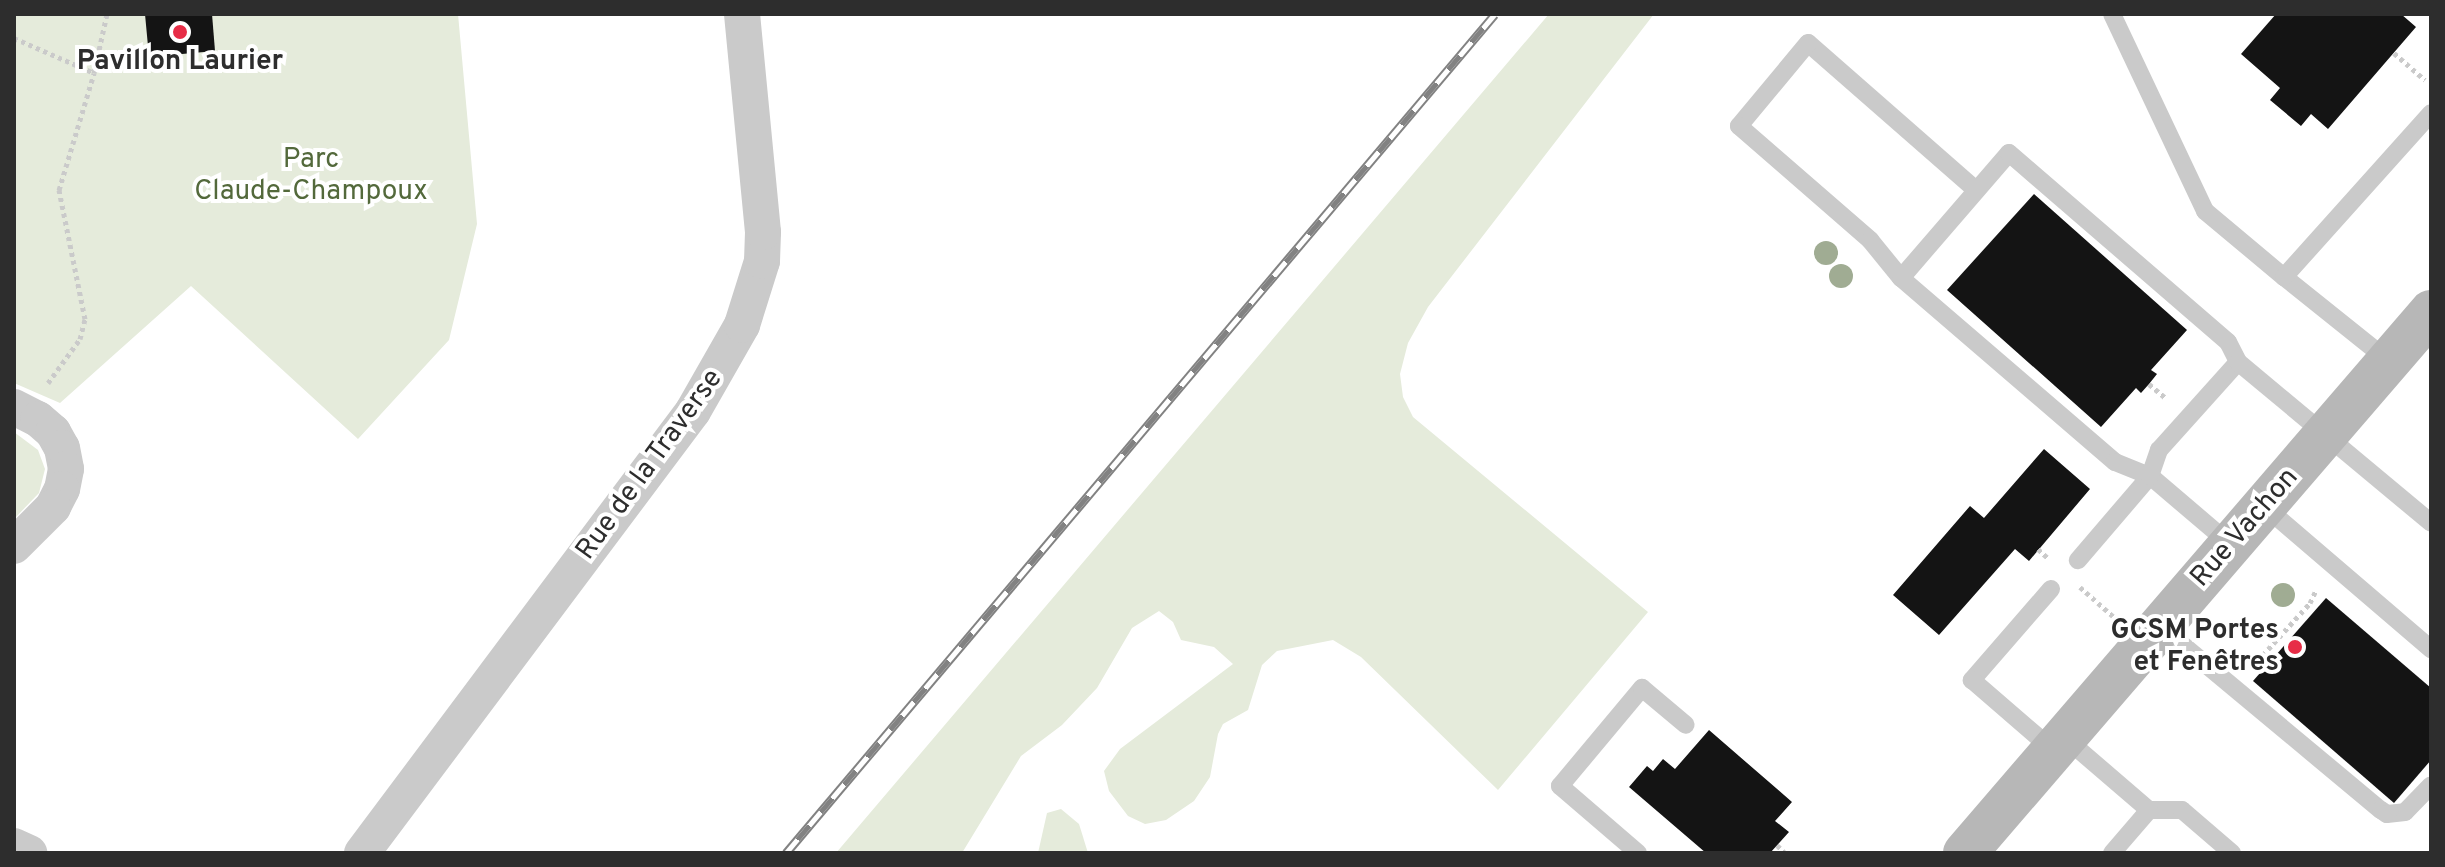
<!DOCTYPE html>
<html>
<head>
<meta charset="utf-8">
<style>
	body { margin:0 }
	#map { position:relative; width:2445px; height:867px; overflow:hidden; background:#fff; font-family:Overpass,sans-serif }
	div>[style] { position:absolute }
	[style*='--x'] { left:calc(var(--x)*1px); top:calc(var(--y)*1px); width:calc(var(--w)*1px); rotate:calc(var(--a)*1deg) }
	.green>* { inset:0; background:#e5ebdb }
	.building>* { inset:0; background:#141414 }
	.path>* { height:5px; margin-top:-2.5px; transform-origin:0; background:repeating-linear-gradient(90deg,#cacaca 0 4px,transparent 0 8px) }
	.lane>* { height:18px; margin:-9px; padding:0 9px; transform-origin:9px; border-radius:9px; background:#cacaca }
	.street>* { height:36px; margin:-18px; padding:0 18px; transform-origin:18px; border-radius:18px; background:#cacaca }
	.secondary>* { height:44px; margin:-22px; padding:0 22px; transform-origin:22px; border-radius:22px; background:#b7b7b7 }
	.rail>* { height:9px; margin-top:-4.5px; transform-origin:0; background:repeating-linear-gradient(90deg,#fff 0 18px,#828282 0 36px); box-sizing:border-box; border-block:2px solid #828282 }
	.trees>* { width:24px; height:24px; margin:-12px; border-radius:50%; background:#a0ac93 }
	.dots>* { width:22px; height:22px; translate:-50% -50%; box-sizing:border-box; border:4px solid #fff; border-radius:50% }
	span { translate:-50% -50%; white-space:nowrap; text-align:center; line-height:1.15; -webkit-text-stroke:8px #fff; paint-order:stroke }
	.poi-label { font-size:28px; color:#2d2d2d; font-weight:700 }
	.right { translate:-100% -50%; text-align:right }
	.park-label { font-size:28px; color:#53693b }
	.street-label { font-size:28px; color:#2d2d2d }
	.frame { position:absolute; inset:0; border:16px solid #2d2d2d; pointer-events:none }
</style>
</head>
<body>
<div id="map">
	<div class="green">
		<div style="clip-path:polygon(14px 14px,458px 14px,477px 224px,449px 340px,358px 439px,191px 286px,60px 403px,14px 383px)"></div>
		<div style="clip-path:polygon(1549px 14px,1654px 14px,1428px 307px,1408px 343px,1400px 374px,1403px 397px,1413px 417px,1648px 612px,1498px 790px,1361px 657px,1333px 640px,1277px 651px,1262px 665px,1248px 710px,1223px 724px,1218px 734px,1210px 777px,1194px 801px,1166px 820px,1145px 824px,1128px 816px,1109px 791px,1104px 771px,1120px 749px,1233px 664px,1214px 647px,1181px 640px,1173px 622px,1159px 611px,1132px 628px,1097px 688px,1062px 725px,1021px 756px,962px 853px,836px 853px)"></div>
		<div style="clip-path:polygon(14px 432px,38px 450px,45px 469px,39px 493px,14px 519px)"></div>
		<div style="clip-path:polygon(1061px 809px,1079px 824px,1088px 853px,1038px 853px,1047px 813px)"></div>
	</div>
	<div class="building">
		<div style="clip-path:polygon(145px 14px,212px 14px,215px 51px,149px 57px)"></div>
		<div style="clip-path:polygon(2276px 14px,2401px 14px,2416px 27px,2328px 129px,2311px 114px,2301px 126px,2270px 100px,2280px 88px,2241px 54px)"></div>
		<div style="clip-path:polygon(2034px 194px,2187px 330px,2151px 370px,2157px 374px,2149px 384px,2141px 393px,2136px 388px,2101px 427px,1947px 290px)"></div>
		<div style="clip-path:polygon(2044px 449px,2090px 489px,2029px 561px,2015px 549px,1939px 635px,1893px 595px,1970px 506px,1984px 518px)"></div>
		<div style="clip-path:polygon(2326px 598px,2431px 688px,2431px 760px,2394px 803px,2253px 681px)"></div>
		<div style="clip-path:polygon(1709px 730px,1792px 802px,1775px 821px,1789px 832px,1770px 853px,1706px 853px,1629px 787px,1647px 766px,1653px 771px,1663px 759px,1675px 769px)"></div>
	</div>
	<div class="path">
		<div style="--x:14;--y:38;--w:87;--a:23.6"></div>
		<div style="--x:2394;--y:53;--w:41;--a:41.1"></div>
		<div style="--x:48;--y:383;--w:54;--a:-54"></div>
		<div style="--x:80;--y:339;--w:21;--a:-76"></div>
		<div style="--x:85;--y:319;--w:132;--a:-101.4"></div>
		<div style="--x:59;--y:190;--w:122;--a:-73.3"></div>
		<div style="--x:94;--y:73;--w:60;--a:-77.6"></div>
		<div style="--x:2149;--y:384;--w:23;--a:40"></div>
		<div style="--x:2038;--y:549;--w:15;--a:42"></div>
		<div style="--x:2080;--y:587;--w:47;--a:41.5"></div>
		<div style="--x:2252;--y:667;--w:86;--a:-47.8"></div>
		<div style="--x:2310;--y:603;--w:14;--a:-65"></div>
		<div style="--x:1777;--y:845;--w:11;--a:45"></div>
	</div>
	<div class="lane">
		<div style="--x:2112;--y:14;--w:218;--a:64.7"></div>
		<div style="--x:2205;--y:211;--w:103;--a:39.9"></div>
		<div style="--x:1976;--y:190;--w:223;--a:-138.8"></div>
		<div style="--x:1808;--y:43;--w:108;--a:129.7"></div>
		<div style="--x:1739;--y:126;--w:174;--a:41"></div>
		<div style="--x:1870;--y:240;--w:49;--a:50.8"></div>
		<div style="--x:1901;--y:278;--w:282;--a:40.7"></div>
		<div style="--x:2115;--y:462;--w:38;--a:22"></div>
		<div style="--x:2150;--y:476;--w:111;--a:130.6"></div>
		<div style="--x:1901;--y:278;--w:165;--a:-49.2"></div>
		<div style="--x:2009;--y:153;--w:289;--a:40.8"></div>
		<div style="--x:2228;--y:342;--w:22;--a:63"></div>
		<div style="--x:2389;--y:361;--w:134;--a:-141.3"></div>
		<div style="--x:2284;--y:277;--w:220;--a:-48.1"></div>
		<div style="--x:2264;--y:506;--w:220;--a:40.6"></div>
		<div style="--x:2230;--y:544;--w:105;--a:-139.6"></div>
		<div style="--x:2150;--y:476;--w:28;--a:-71"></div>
		<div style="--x:2159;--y:450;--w:118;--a:-48.1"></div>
		<div style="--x:2238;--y:362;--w:251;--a:39.8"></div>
		<div style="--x:2051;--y:589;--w:121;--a:131"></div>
		<div style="--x:1972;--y:680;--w:107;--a:40.8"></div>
		<div style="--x:2161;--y:627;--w:286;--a:39.8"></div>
		<div style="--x:2381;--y:810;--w:7;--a:34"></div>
		<div style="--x:2387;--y:814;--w:18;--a:-6"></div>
		<div style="--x:2405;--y:812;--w:37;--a:-46"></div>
		<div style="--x:2064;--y:737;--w:112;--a:40.7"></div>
		<div style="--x:2149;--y:810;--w:33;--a:0"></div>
		<div style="--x:2182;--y:810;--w:66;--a:40.7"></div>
		<div style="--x:1638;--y:853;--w:103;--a:-139.3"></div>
		<div style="--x:1560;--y:786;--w:128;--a:-50.1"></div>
		<div style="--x:1642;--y:688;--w:57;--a:40.1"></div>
		<div style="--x:2112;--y:853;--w:57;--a:-49.3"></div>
	</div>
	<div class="street">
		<div style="--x:14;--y:407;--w:27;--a:27"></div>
		<div style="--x:38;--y:419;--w:20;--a:41"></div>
		<div style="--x:53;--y:432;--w:18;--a:61"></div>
		<div style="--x:62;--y:448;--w:21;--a:79"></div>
		<div style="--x:66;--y:469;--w:20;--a:101"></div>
		<div style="--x:62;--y:489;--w:20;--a:117"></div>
		<div style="--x:53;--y:507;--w:55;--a:135"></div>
		<div style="--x:14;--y:846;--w:17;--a:25"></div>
		<div style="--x:362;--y:853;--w:552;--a:-53.17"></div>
		<div style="--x:693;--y:411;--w:99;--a:-60.3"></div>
		<div style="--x:742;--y:325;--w:67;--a:-72.6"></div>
		<div style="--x:762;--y:261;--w:29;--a:-88"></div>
		<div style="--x:763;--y:232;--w:219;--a:-95.5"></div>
	</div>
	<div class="secondary">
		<div style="--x:1965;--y:853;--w:714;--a:-49.26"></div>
	</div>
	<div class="rail">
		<div style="--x:786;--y:853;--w:1098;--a:-49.8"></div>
	</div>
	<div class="trees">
		<div style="left:1826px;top:253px"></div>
		<div style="left:1841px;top:276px"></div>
		<div style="left:2283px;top:595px"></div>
	</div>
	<div class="dots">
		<div style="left:180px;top:32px;background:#e72d47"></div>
		<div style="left:2295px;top:647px;background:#e72d47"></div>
	</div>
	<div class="poi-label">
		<span style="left:180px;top:62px">Pavillon Laurier</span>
		<span class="right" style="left:2279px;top:647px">GCSM Portes<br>et Fenêtres</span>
	</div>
	<div class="park-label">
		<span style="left:311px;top:176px">Parc<br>Claude-Champoux</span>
	</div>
	<div class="street-label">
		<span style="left:650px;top:465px;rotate:-54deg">Rue de la Traverse</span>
		<span style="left:2245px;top:528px;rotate:-49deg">Rue Vachon</span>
	</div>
	<div class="frame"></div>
</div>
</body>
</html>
